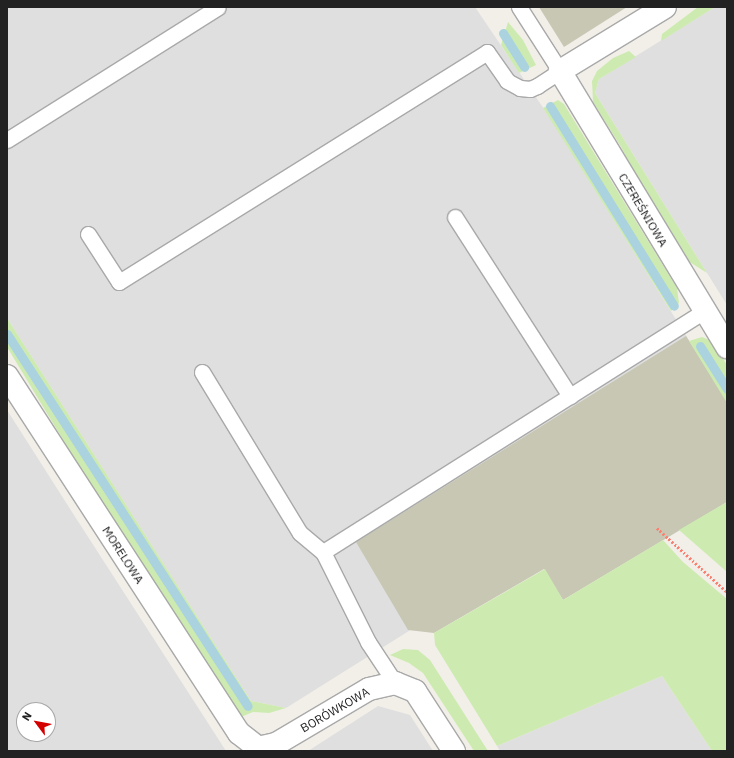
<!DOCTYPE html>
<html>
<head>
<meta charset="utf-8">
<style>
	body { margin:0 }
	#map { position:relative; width:734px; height:758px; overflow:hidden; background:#f2efe9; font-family:"IBM Plex Sans",sans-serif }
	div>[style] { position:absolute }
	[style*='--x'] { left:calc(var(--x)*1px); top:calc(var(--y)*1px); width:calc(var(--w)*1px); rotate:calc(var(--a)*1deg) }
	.residential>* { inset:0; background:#e0dfdf }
	.construction>* { inset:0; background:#c7c7b4 }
	.grass>* { inset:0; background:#cdebb0 }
	.stream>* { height:9px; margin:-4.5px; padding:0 4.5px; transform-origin:4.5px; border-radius:4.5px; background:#aad3df }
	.path>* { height:2.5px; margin-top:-1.25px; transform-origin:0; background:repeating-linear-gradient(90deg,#fa8072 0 2px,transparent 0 4px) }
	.roads { filter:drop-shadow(1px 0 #a9a9a9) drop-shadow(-1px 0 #a9a9a9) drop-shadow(0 1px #a9a9a9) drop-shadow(0 -1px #a9a9a9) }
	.service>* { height:15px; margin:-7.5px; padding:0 7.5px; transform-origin:7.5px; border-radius:7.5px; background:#fff }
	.minor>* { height:22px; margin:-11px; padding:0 11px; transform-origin:11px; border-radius:11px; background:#fff }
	span { translate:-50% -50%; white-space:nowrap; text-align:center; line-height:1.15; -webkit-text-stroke:3px #fff; paint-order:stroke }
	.street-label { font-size:12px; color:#222 }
	.frame { position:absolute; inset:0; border:8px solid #222; pointer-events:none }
	.north { position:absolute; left:16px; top:702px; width:40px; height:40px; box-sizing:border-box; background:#fff; border:1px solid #a7a7a7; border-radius:50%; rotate:302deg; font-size:11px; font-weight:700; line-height:16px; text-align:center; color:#222 }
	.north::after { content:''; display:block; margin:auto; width:14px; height:18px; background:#d40000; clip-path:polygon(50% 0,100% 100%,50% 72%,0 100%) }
</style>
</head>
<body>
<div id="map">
	<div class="residential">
		<div style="clip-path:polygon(7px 7px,475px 7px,550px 118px,727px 401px,420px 624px,286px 708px,251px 701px,7px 318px)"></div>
		<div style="clip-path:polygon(715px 7px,727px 7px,727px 305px,595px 93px,599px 79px)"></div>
		<div style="clip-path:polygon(evenodd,7px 410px,72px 512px,226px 751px,7px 751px,7px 410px,24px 710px,48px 710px,48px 734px,24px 734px,24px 710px)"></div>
		<div style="clip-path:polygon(662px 676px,712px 751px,500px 751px,497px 746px)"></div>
		<div style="clip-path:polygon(378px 706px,410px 715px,433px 751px,308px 751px)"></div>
	</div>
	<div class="construction">
		<div style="clip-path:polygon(539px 7px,627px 7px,564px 47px)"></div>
		<div style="clip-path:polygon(686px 336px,727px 401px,727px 502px,563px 600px,544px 569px,434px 633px,408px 630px,356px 542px)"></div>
	</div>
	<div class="grass">
		<div style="clip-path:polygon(698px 7px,715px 7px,661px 41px,662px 34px)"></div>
		<div style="clip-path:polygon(508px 22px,523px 40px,536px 65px,519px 73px,501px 45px)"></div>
		<div style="clip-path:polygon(629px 51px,636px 57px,599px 79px,595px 93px,707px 273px,688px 261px,675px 246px,646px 197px,621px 147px,593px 102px,592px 81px,597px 71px,613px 58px)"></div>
		<div style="clip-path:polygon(558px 100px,564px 104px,677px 288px,679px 303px,671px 311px,543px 108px)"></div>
		<div style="clip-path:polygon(7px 318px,251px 701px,286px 708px,269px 713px,253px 712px,241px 717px,89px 483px,7px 347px)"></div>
		<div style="clip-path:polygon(702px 337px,712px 341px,727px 365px,727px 403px,689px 341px)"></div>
		<div style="clip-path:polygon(727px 502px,727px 572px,679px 530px)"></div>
		<div style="clip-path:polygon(663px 540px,683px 562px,727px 599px,727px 751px,712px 751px,662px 676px,497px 746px,435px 645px,434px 633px,545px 569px,563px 600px)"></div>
		<div style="clip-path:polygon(403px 649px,418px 650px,430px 660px,488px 751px,474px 751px,423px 673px,409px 663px,390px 655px)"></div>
	</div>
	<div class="stream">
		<div style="--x:503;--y:33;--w:40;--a:58"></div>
		<div style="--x:550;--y:106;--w:235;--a:58.2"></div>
		<div style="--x:7;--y:334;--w:443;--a:57.1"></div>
		<div style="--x:700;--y:346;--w:51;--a:57.9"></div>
	</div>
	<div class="path">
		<div style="--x:657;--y:528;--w:95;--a:42.4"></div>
	</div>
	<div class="roads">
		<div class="service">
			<div style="--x:7;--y:140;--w:249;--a:-32.2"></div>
			<div style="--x:455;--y:217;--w:213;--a:57.3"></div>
			<div style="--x:88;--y:234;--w:57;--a:57.1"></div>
			<div style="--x:119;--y:282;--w:434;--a:-32"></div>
			<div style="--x:487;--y:52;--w:35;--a:55"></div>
			<div style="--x:507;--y:81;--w:15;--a:28"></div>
			<div style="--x:520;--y:88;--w:10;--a:6"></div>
			<div style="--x:530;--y:89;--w:8;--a:-23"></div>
			<div style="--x:537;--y:86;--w:27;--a:-33"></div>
			<div style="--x:560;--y:71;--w:76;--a:-122.6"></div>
			<div style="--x:202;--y:372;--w:188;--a:58.7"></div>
			<div style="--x:300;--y:533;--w:30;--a:40"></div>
			<div style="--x:323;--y:552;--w:101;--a:63.4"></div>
			<div style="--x:368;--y:642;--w:49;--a:56.6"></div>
			<div style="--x:323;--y:552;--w:451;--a:-32.3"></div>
		</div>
		<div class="minor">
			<div style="--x:665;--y:7;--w:123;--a:148.6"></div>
			<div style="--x:560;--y:71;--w:323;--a:58.8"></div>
			<div style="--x:7;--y:376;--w:426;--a:57"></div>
			<div style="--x:239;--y:733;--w:24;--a:38"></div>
			<div style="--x:258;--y:748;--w:18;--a:-13"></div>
			<div style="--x:276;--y:744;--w:108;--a:-30.6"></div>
			<div style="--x:369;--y:689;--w:27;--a:-13"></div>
			<div style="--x:395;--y:683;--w:22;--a:22"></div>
			<div style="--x:415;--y:691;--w:72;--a:57"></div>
		</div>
	</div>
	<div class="street-label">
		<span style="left:643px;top:210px;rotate:59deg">CZEREŚNIOWA</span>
		<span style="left:123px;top:555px;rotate:57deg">MORELOWA</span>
		<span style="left:335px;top:710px;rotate:-30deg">BORÓWKOWA</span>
	</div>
	<div class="frame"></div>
	<div class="north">N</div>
</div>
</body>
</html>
